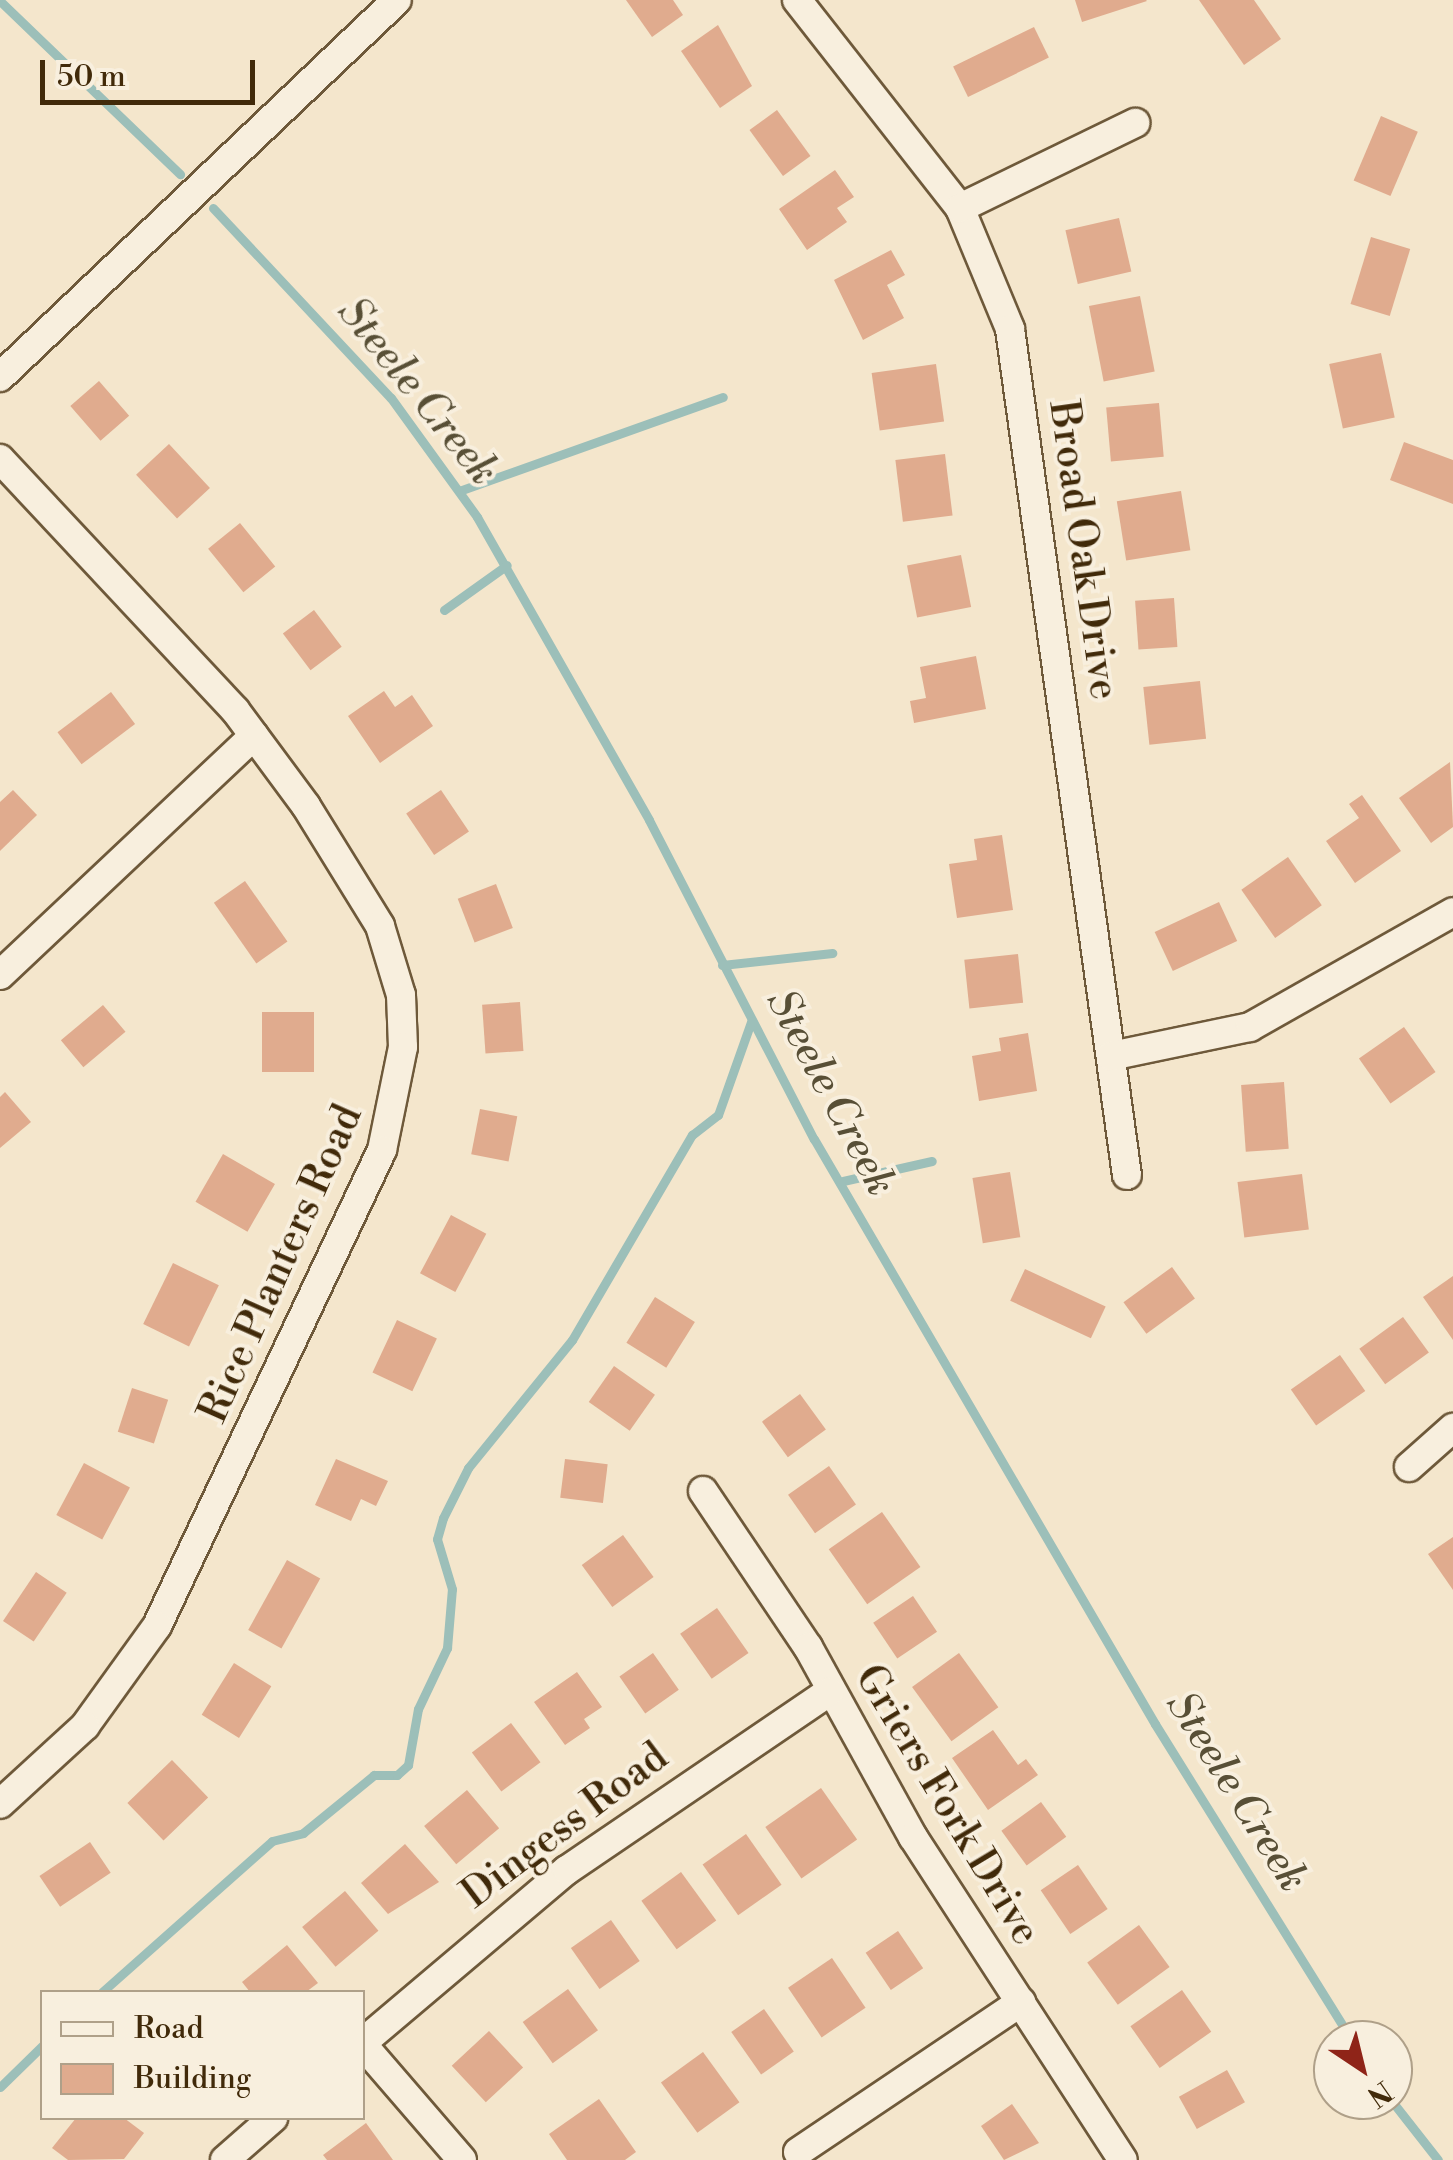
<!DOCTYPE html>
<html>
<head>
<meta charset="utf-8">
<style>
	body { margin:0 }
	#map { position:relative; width:1453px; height:2160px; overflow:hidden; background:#f4e6cc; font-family:"Libre Bodoni",serif }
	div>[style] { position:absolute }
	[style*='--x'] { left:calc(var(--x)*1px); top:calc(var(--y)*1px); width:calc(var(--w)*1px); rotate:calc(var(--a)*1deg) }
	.stream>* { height:9px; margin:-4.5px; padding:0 4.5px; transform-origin:4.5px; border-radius:4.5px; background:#9cbfb9 }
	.building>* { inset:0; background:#e0ab8e; transform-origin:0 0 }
	.roads { filter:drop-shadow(2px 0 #6e593a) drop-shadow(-2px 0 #6e593a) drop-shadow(0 2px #6e593a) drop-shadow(0 -2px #6e593a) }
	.minor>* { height:28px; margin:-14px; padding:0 14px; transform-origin:14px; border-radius:14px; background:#f8efde }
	span { translate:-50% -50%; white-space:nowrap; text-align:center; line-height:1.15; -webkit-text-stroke:8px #f8efde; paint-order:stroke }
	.street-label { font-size:40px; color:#412a0a }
	.water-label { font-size:42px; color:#584f36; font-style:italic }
	.legend { position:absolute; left:40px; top:1990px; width:325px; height:130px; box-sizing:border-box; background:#f8efde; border:2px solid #afa089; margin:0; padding:12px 18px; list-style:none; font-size:30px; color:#412a0a }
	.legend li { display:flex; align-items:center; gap:20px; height:50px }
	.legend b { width:50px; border:2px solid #afa089 }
	.north { position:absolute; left:1313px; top:2020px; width:100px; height:100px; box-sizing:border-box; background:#f8efde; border:2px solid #afa089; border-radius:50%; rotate:145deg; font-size:28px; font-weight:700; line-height:40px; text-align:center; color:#412a0a }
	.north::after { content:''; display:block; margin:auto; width:35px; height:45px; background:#8f2418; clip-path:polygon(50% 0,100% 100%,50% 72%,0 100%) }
	.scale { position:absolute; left:40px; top:60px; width:215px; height:45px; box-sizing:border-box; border:5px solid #412a0a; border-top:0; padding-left:12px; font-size:30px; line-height:35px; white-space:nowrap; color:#412a0a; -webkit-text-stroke:8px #f8efde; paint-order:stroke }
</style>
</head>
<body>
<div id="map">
	<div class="stream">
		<div style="--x:0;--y:1;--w:250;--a:43.9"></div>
		<div style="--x:213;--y:208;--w:260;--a:46.9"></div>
		<div style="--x:391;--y:398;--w:147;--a:54.1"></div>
		<div style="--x:477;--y:517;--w:348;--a:60.4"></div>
		<div style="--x:649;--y:820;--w:359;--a:62.7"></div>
		<div style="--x:814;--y:1139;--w:677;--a:59.76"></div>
		<div style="--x:1155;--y:1724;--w:372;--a:58.1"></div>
		<div style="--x:459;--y:491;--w:280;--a:-19.6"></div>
		<div style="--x:444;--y:610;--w:77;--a:-35.5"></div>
		<div style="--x:722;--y:965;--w:111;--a:-6.2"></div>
		<div style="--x:843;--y:1181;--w:91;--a:-12.7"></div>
		<div style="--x:102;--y:1992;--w:227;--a:-41.6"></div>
		<div style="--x:272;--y:1841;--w:32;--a:-14"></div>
		<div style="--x:303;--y:1833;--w:92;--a:-39.2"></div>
		<div style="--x:374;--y:1775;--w:23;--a:0"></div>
		<div style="--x:397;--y:1775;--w:15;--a:-42"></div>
		<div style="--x:408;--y:1765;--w:57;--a:-79.9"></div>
		<div style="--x:418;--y:1709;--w:68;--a:-64.6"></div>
		<div style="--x:447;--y:1648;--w:59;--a:-85.2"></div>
		<div style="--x:452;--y:1589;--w:52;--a:-106.7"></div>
		<div style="--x:437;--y:1539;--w:22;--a:-74"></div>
		<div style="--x:443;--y:1518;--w:56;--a:-63.4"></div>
		<div style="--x:468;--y:1468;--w:165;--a:-50.9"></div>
		<div style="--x:572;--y:1340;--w:238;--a:-59.7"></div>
		<div style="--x:692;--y:1135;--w:33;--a:-38"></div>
		<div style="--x:718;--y:1115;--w:99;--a:-70.5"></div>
		<div style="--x:0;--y:2087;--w:59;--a:-44.3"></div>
		<div style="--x:1391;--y:2100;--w:76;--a:51.9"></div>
	</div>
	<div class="building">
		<div style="clip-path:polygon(626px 0,673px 0,683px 15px,652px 37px)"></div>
		<div style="clip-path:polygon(1075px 0,1146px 0,1147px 1px,1082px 22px)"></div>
		<div style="clip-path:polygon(1199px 0,1254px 0,1281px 39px,1244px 65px)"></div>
		<div style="clip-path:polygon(718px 25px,752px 86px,720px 108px,681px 51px)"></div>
		<div style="left:1034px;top:27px;width:34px;height:90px;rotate:64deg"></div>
		<div style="left:777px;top:110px;width:57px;height:34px;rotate:54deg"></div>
		<div style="left:1381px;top:116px;width:40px;height:70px;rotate:23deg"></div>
		<div style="clip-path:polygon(835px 170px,854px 197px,837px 208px,847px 222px,807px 250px,779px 209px)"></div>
		<div style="left:1119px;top:218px;width:55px;height:55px;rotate:77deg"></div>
		<div style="left:1371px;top:237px;width:41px;height:70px;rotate:17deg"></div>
		<div style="clip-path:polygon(891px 250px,905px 275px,887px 285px,904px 318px,863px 340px,834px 280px)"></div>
		<div style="left:1140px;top:296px;width:77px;height:52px;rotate:79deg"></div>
		<div style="left:1381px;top:353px;width:66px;height:53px;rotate:78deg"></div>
		<div style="left:936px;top:364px;width:58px;height:65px;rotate:82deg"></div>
		<div style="left:99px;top:381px;width:46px;height:38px;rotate:49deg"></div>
		<div style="left:1159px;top:403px;width:54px;height:53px;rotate:85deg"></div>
		<div style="clip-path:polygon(1404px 442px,1453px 460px,1453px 504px,1390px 480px)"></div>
		<div style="left:169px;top:444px;width:60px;height:45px;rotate:47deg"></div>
		<div style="left:945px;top:454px;width:62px;height:50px;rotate:83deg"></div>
		<div style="left:1181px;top:491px;width:60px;height:65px;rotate:81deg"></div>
		<div style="left:240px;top:523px;width:56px;height:41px;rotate:51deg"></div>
		<div style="left:961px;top:555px;width:53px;height:55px;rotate:79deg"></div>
		<div style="left:1174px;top:598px;width:49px;height:39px;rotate:86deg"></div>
		<div style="left:314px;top:610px;width:46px;height:39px;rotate:53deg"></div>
		<div style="clip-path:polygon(976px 656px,986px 709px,914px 723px,910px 701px,926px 698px,920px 667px)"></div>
		<div style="left:1200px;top:681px;width:58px;height:57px;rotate:84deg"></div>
		<div style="clip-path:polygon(384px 691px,395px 707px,412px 695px,433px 726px,380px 763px,348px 716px)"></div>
		<div style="left:111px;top:692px;width:40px;height:67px;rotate:53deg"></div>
		<div style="clip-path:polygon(1450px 762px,1453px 827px,1431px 843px,1399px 798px)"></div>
		<div style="clip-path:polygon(13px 790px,37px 815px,0 851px,0 802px)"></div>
		<div style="left:441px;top:790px;width:50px;height:42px;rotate:56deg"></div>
		<div style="clip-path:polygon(1362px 795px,1401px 851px,1355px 883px,1326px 841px,1359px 818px,1349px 804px)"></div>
		<div style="clip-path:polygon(1002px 835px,1013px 910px,957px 918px,949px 864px,977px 860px,974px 839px)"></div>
		<div style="left:1288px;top:857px;width:59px;height:57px;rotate:55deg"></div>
		<div style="left:245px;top:881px;width:74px;height:38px;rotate:55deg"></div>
		<div style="left:496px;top:884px;width:47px;height:41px;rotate:69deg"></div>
		<div style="left:1219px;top:902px;width:43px;height:71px;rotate:65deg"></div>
		<div style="left:1018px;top:954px;width:49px;height:54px;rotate:84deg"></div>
		<div style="left:520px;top:1002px;width:49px;height:38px;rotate:86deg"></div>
		<div style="left:103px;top:1005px;width:35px;height:55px;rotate:50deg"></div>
		<div style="left:262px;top:1012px;width:52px;height:60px"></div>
		<div style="left:1404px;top:1027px;width:55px;height:55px;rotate:55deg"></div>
		<div style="clip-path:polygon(1028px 1033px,1037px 1091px,979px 1101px,972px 1056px,1001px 1051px,999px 1038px)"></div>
		<div style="left:1284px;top:1082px;width:67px;height:43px;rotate:86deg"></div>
		<div style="clip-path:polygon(5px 1092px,31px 1122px,0 1148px,0 1097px)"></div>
		<div style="left:480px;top:1109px;width:38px;height:46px;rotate:11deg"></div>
		<div style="left:223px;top:1154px;width:60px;height:55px;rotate:30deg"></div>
		<div style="left:1010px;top:1172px;width:66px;height:38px;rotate:81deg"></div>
		<div style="left:1302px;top:1174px;width:56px;height:65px;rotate:83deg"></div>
		<div style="left:451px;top:1215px;width:40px;height:66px;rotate:28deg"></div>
		<div style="left:173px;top:1263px;width:51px;height:68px;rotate:26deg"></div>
		<div style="left:1172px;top:1267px;width:39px;height:60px;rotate:54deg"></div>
		<div style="left:1025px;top:1269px;width:89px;height:35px;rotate:25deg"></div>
		<div style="clip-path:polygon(1453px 1276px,1453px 1340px,1423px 1297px)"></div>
		<div style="left:655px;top:1297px;width:47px;height:54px;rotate:32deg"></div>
		<div style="left:1403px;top:1317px;width:44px;height:54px;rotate:54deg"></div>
		<div style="left:397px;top:1320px;width:44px;height:58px;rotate:25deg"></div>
		<div style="left:1340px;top:1355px;width:44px;height:60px;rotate:55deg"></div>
		<div style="left:614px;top:1366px;width:50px;height:44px;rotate:35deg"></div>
		<div style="left:132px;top:1388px;width:38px;height:46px;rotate:18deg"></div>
		<div style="left:800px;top:1394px;width:44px;height:47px;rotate:54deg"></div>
		<div style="clip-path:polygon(336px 1459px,388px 1481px,376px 1506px,361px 1499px,351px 1521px,315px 1505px)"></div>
		<div style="left:565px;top:1459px;width:43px;height:39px;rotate:7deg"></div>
		<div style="left:84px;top:1463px;width:52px;height:59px;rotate:28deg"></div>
		<div style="left:829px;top:1466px;width:47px;height:50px;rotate:55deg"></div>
		<div style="left:882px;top:1512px;width:67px;height:65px;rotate:55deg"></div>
		<div style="left:623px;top:1535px;width:52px;height:51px;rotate:54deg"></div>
		<div style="clip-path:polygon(1453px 1537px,1453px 1590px,1428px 1554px)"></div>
		<div style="left:287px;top:1560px;width:38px;height:80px;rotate:29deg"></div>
		<div style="left:36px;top:1572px;width:37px;height:59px;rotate:34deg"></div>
		<div style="left:913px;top:1596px;width:43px;height:48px;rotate:56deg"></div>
		<div style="left:717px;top:1608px;width:55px;height:45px;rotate:55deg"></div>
		<div style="left:653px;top:1653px;width:45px;height:41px;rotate:55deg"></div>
		<div style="left:959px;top:1653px;width:67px;height:58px;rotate:54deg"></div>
		<div style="left:234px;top:1663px;width:44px;height:61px;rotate:32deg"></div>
		<div style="clip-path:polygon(577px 1672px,602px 1707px,584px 1719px,590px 1728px,565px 1745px,534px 1702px)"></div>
		<div style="left:511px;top:1723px;width:49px;height:49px;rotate:53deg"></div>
		<div style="clip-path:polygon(993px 1730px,1018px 1765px,1026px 1759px,1038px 1775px,988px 1810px,952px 1758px)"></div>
		<div style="left:172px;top:1760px;width:52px;height:62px;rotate:46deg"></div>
		<div style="left:821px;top:1788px;width:63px;height:68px;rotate:55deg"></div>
		<div style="left:467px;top:1790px;width:50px;height:56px;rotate:50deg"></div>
		<div style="left:1041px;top:1802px;width:43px;height:49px;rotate:54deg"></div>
		<div style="left:746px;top:1834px;width:62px;height:53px;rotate:55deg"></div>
		<div style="left:90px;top:1842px;width:37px;height:61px;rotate:56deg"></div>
		<div style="clip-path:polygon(405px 1844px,439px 1882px,388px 1914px,361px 1883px)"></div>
		<div style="left:1078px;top:1865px;width:53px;height:45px;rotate:56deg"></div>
		<div style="left:681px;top:1872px;width:60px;height:49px;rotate:54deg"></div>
		<div style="left:345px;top:1891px;width:52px;height:56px;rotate:50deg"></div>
		<div style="left:611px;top:1920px;width:50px;height:49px;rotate:55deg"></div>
		<div style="left:1139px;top:1925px;width:52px;height:64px;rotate:54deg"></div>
		<div style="left:898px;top:1931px;width:45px;height:39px;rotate:56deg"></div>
		<div style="clip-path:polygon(287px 1945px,318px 1983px,306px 1992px,250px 1992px,242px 1982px)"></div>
		<div style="left:832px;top:1958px;width:60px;height:53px;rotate:56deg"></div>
		<div style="left:568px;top:1989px;width:51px;height:56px;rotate:54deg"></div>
		<div style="left:1182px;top:1990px;width:51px;height:63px;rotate:55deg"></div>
		<div style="left:764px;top:2009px;width:52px;height:40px;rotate:55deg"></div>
		<div style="left:489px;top:2031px;width:50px;height:51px;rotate:47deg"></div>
		<div style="left:703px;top:2052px;width:62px;height:52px;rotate:54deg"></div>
		<div style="left:1227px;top:2070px;width:37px;height:55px;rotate:61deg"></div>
		<div style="clip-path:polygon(599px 2099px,636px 2152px,625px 2160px,567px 2160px,549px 2134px)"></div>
		<div style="clip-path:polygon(1012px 2104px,1039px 2143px,1004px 2160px,981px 2126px)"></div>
		<div style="clip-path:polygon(76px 2118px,124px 2118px,144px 2133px,124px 2159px,68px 2160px,52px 2148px)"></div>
		<div style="clip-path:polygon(366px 2123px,393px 2160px,327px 2160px,323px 2155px)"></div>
	</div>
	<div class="roads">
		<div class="minor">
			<div style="--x:797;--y:0;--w:264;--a:51.9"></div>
			<div style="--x:960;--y:208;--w:131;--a:67.5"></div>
			<div style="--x:1010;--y:329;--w:854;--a:82.13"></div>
			<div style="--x:960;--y:208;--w:195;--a:-25.9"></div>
			<div style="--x:0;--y:377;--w:547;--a:-43.52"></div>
			<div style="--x:0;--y:459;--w:344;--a:46.9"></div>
			<div style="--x:235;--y:710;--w:119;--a:53.5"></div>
			<div style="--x:306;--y:806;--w:141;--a:58.3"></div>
			<div style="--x:380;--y:926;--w:72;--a:73.1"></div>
			<div style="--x:401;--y:995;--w:52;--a:87.8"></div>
			<div style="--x:403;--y:1047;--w:105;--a:101.5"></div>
			<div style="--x:382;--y:1150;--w:526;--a:115.3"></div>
			<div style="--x:157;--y:1626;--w:123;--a:125.8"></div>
			<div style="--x:85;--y:1726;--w:115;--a:137.5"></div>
			<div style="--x:0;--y:975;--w:349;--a:-43.3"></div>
			<div style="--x:1111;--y:1056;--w:142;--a:-11.8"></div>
			<div style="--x:1250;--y:1027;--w:233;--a:-29.5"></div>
			<div style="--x:1409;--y:1467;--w:59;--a:-41.6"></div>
			<div style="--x:703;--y:1491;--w:188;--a:56.1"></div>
			<div style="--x:808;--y:1647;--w:217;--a:61.1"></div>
			<div style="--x:913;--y:1837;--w:385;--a:57"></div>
			<div style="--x:362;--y:2043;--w:268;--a:-40.2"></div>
			<div style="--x:567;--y:1870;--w:317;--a:-34.2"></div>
			<div style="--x:362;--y:2044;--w:153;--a:49.2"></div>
			<div style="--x:798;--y:2152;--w:269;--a:-33.9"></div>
			<div style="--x:225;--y:2160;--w:64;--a:-41.2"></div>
		</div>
	</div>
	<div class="street-label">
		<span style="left:1083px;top:550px;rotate:82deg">Broad Oak Drive</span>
		<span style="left:281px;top:1264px;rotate:-66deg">Rice Planters Road</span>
		<span style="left:947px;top:1805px;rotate:59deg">Griers Fork Drive</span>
		<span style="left:565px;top:1826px;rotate:-37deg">Dingess Road</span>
	</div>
	<div class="water-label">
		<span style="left:417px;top:392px;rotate:51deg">Steele Creek</span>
		<span style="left:830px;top:1093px;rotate:62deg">Steele Creek</span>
		<span style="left:1236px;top:1792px;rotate:58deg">Steele Creek</span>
	</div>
	<ul class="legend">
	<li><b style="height:12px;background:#f8efde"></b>Road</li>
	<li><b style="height:28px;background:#e0ab8e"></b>Building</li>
	</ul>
	<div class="north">N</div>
	<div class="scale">50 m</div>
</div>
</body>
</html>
